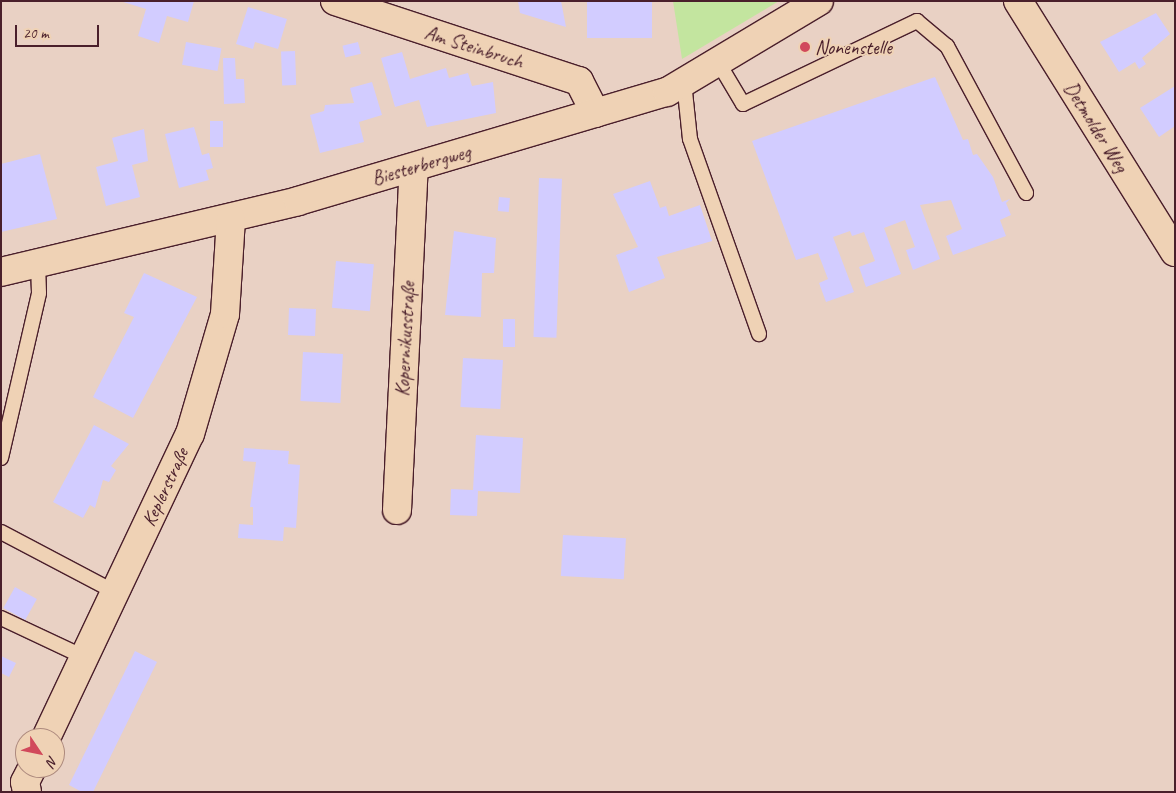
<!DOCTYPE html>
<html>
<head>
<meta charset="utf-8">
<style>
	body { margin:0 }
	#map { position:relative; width:1176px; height:793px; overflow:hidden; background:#e9d1c4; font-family:Caveat,sans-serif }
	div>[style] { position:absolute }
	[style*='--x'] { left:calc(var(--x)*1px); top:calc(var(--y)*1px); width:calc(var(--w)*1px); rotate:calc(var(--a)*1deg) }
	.green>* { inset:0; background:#c3e59f }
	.building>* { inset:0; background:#d2ccff; transform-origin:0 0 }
	.roads { filter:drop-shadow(1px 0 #4a1f2b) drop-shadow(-1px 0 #4a1f2b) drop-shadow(0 1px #4a1f2b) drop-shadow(0 -1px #4a1f2b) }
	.lane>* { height:14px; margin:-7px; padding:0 7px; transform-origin:7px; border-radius:7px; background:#efd2b5 }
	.street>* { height:28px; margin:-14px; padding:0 14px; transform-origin:14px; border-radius:14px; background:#efd2b5 }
	.secondary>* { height:28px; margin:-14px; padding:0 14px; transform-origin:14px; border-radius:14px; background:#efd2b5 }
	.dots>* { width:14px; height:14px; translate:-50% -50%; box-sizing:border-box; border:2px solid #efd2b5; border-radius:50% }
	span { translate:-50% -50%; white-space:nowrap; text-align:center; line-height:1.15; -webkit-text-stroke:4px #efd2b5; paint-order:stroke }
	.street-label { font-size:20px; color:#4a1f2b }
	.poi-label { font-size:20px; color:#4a1f2b }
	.left { translate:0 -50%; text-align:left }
	.frame { position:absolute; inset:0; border:2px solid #4a1f2b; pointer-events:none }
	.north { position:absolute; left:15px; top:728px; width:50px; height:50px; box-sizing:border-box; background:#efd2b5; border:1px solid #ad8a7e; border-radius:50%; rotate:124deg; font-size:14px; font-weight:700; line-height:20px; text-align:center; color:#4a1f2b }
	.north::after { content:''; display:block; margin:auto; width:18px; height:22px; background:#d1495b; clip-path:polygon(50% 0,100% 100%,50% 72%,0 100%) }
	.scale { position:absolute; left:15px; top:25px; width:84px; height:22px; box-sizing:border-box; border:2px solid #4a1f2b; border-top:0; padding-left:6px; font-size:15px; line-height:18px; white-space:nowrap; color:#4a1f2b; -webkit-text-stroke:4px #efd2b5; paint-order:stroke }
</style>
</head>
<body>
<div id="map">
	<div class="green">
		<div style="clip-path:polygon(673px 1px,779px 1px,682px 59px)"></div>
	</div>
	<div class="building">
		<div style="clip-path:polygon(120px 1px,194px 1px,188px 22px,167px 16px,159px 43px,138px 36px,146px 9px)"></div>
		<div style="clip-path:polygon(518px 1px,561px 1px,566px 27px,520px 13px)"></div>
		<div style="left:587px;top:1px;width:65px;height:37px"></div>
		<div style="clip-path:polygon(248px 7px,287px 19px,278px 49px,255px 42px,253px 49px,236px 44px)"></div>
		<div style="clip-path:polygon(1156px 13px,1170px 34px,1142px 58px,1146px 64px,1139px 69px,1135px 62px,1119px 72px,1100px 42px)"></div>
		<div style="left:186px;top:42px;width:36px;height:23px;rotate:10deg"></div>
		<div style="left:358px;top:42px;width:12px;height:16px;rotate:76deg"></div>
		<div style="left:295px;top:51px;width:34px;height:14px;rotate:88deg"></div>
		<div style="clip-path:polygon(402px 52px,410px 79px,446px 68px,449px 78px,468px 73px,472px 86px,493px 82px,496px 113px,427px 127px,419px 100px,395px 107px,381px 58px)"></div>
		<div style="clip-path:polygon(223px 58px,235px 58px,236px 79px,244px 79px,245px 103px,224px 104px)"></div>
		<div style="clip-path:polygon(935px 77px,963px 140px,968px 139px,973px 155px,977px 154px,993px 177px,1002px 202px,1010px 199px,1006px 203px,1011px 215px,1000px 220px,1006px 236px,953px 255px,946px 236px,962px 229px,951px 200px,920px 205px,940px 259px,913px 270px,906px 250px,915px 247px,905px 220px,884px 228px,901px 274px,866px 287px,859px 267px,875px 261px,864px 232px,852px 236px,850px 231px,833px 237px,854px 292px,826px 302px,819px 283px,828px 279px,818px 253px,796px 260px,752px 141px)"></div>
		<div style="clip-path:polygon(372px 82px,382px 115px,359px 122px,364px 142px,320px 153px,310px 115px,324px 111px,325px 105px,354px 103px,350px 88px)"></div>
		<div style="clip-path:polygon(1175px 86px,1175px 126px,1159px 137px,1140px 108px)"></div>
		<div style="left:210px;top:121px;width:13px;height:26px"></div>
		<div style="clip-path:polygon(194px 127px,202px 155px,209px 153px,213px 168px,206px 170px,209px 180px,179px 188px,165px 134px)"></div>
		<div style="clip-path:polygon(144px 129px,148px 161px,132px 165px,140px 197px,106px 206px,96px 167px,118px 161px,112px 138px)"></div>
		<div style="clip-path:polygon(40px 154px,57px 219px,1px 232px,1px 164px)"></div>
		<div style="left:539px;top:178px;width:23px;height:159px;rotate:2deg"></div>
		<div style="clip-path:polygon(650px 181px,660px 208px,666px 206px,669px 216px,700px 205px,712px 241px,657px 257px,665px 278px,629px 292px,616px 255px,638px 247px,613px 194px)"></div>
		<div style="left:499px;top:197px;width:11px;height:14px;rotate:5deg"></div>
		<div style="clip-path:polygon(454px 231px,496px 238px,494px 273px,482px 273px,481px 317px,445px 315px)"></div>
		<div style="left:336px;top:261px;width:38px;height:47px;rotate:5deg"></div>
		<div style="clip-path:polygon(144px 273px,197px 297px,133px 418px,93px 397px,134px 317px,124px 313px)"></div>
		<div style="left:289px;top:308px;width:27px;height:27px;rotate:2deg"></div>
		<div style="left:503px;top:319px;width:12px;height:28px"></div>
		<div style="left:303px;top:352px;width:40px;height:49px;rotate:3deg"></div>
		<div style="left:463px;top:358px;width:40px;height:49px;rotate:3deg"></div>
		<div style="clip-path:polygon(94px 425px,129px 444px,111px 466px,116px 470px,109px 482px,103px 480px,95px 508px,90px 505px,83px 518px,53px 502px)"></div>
		<div style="clip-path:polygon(476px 435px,523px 438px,520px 493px,478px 491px,477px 516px,450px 515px,451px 489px,473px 490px)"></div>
		<div style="clip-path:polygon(244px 448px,289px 451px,288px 464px,300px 465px,296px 528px,284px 527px,283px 541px,238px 538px,239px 524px,253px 525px,253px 507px,250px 507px,256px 462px,243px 461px)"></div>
		<div style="left:563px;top:535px;width:63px;height:41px;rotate:3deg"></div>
		<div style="left:15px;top:587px;width:25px;height:24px;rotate:29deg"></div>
		<div style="clip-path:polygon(135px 651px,157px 662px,93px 792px,82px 792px,69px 785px)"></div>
		<div style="clip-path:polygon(1px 656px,16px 663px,9px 677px,1px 673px)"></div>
	</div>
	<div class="roads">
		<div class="lane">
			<div style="--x:718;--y:62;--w:49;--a:59.2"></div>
			<div style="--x:743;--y:104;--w:193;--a:-25.5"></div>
			<div style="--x:917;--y:21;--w:39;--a:40"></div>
			<div style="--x:947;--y:46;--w:167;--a:61.7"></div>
			<div style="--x:684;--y:82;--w:57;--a:84"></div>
			<div style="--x:690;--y:139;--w:207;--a:70.5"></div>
			<div style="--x:1;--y:458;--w:169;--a:-77"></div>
			<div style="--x:39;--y:293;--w:30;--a:-92"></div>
			<div style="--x:1;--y:532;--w:129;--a:27.8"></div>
			<div style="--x:1;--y:618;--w:92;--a:25.2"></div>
		</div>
		<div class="street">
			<div style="--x:335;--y:1;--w:257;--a:18.2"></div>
			<div style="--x:579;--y:81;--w:36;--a:63"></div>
			<div style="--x:1;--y:272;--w:305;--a:-13.4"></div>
			<div style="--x:298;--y:201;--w:385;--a:-16.5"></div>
			<div style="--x:667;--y:92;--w:177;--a:-30.9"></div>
			<div style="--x:397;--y:510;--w:342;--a:-87.2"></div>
			<div style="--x:46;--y:738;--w:336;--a:-64.7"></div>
			<div style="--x:190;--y:434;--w:125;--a:-73.7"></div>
			<div style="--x:225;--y:314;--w:95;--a:-86.4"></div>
			<div style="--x:27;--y:792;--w:10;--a:-101"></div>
			<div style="--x:25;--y:782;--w:16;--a:-63"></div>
		</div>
		<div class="secondary">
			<div style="--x:1018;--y:1;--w:296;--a:58"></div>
		</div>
	</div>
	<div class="dots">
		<div style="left:805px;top:47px;background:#d1495b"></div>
	</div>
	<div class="street-label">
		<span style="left:474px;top:47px;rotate:18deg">Am Steinbruch</span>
		<span style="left:1096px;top:127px;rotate:58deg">Detmolder Weg</span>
		<span style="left:421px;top:165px;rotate:-16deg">Biesterbergweg</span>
		<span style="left:405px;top:339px;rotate:-87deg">Kopernikusstraße</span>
		<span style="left:165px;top:487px;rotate:-65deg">Keplerstraße</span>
	</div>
	<div class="poi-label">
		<span class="left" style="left:815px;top:47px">Nonenstelle</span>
	</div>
	<div class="frame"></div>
	<div class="north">N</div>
	<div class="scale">20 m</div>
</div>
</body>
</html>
